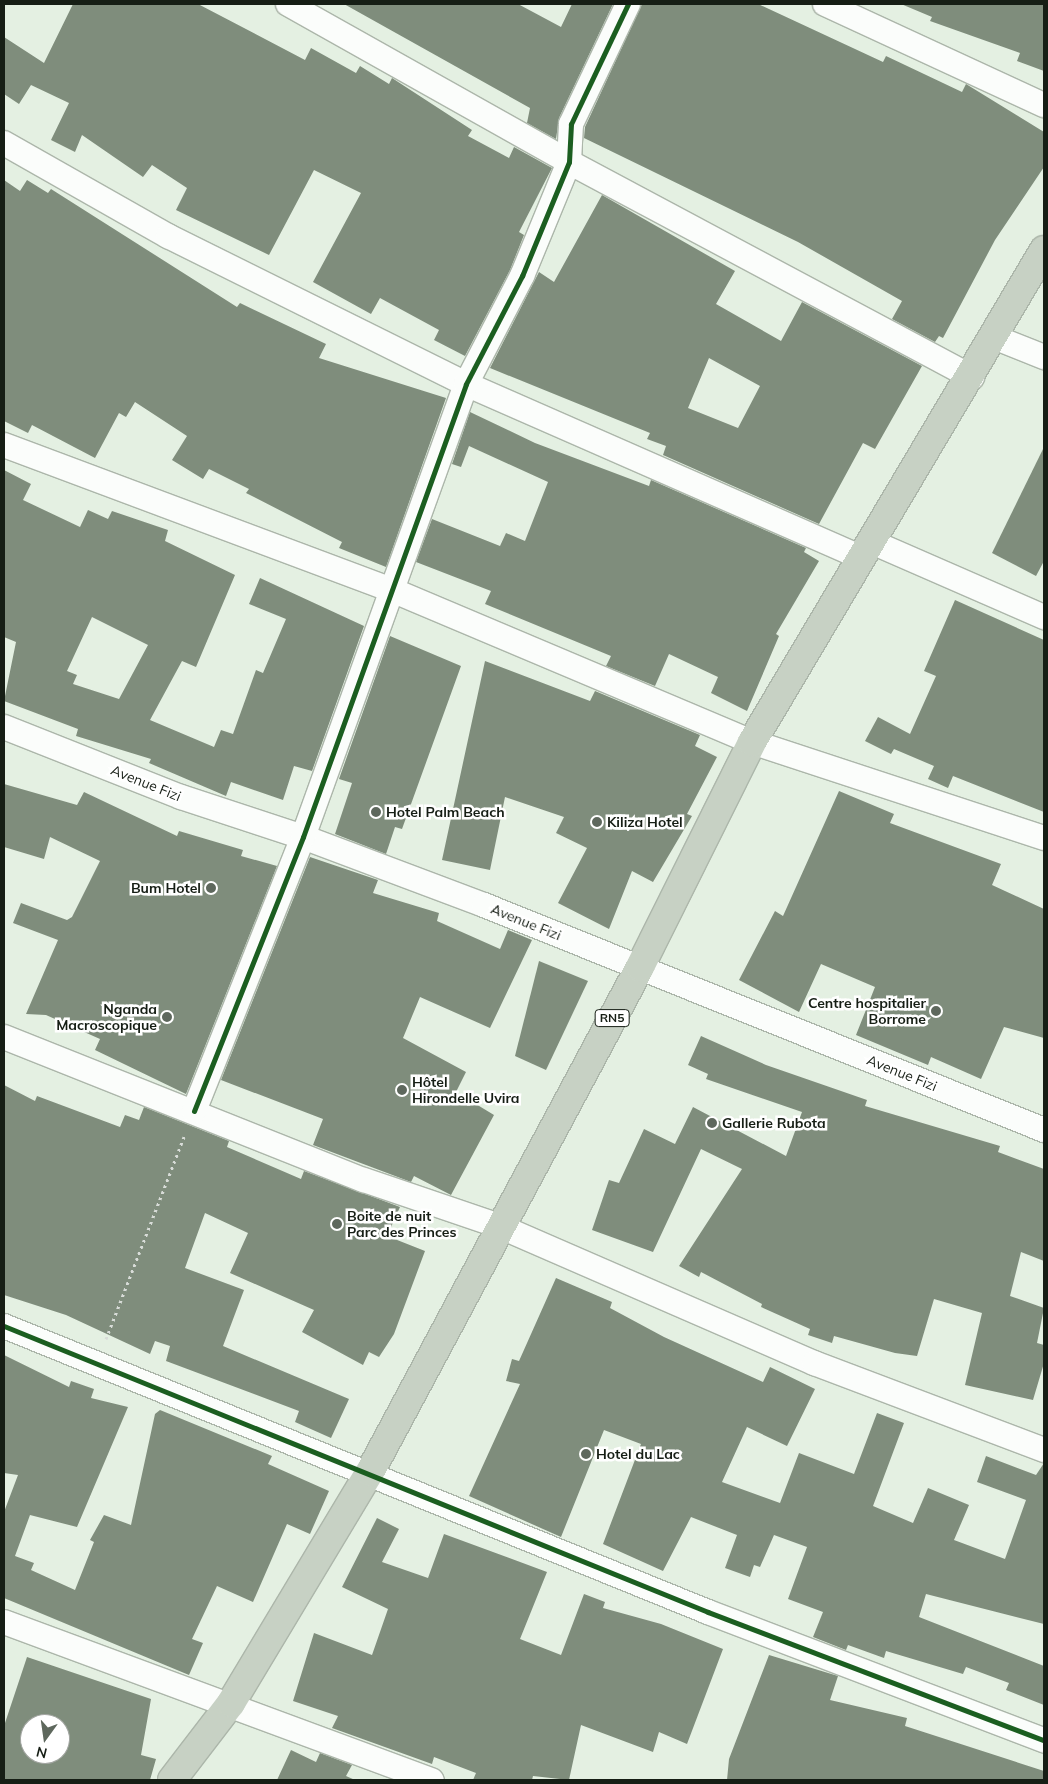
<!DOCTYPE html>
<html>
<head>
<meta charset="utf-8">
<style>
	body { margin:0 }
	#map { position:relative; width:1048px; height:1784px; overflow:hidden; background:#e4f0e2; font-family:Mulish,sans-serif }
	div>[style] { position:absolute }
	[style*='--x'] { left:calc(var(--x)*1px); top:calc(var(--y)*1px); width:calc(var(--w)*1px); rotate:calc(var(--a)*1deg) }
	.building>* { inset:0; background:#7f8d7c }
	.path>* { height:3px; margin-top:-1.5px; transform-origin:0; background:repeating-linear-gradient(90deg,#d8dcd8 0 2.5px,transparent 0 6.5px) }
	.roads { filter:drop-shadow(1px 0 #acb6aa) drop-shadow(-1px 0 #acb6aa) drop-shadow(0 1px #acb6aa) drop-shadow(0 -1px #acb6aa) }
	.street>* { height:24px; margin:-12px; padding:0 12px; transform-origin:12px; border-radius:12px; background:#fbfdfb }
	.highway>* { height:28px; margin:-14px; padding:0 14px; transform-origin:14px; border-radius:14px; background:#c7d1c4 }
	.cycleway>* { height:5px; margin:-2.5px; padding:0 2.5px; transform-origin:2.5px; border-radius:2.5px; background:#1b5e20 }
	.dots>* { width:14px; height:14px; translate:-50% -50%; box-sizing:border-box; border:2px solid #fff; border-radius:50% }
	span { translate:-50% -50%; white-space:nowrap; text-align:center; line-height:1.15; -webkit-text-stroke:5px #fff; paint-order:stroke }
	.shield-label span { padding:1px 4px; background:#fff; border:1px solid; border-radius:4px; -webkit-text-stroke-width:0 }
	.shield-label { font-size:12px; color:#161e15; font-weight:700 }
	.street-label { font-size:14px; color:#161e15 }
	.poi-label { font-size:14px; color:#161e15; font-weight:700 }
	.left { translate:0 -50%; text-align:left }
	.right { translate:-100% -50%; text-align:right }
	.frame { position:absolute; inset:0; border:5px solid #161e15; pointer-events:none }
	.north { position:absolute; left:20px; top:1714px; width:50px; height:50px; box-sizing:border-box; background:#fff; border:1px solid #a2a5a1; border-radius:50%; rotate:194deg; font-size:14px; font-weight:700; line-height:20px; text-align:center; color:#161e15 }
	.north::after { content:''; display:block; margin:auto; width:18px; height:22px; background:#5e685d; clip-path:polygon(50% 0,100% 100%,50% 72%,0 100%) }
</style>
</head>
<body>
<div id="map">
	<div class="building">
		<div style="clip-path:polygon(73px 4px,198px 4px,305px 60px,311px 48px,356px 73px,360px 66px,389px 84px,392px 78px,472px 130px,468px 136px,509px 158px,514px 147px,552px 168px,519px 232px,524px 235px,510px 270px,465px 356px,434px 340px,439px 330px,380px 298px,371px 314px,313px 282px,361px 193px,314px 170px,269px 255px,176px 210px,187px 188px,152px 165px,143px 177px,82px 135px,75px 152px,51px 140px,69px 103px,31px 85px,19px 104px,4px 94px,4px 37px,44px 63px)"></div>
		<div style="clip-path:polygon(344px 4px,518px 4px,561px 27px,572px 4px,613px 4px,559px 118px,556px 139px,527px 123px,530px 108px)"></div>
		<div style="clip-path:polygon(642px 4px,758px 4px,883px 62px,886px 56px,962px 92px,966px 84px,1044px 132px,1044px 167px,995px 240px,943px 338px,939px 336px,935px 342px,892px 319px,902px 301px,798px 242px,584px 138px,585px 127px)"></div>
		<div style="clip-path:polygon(901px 4px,1044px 4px,1044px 71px,1017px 61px,1020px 53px,930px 21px,932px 17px)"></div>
		<div style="clip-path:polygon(4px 180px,20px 191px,27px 180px,48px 193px,51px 189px,237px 307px,240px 303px,326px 344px,319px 358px,446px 398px,386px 567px,339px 548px,342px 542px,246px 493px,249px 489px,209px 469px,203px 479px,172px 460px,187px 436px,135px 402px,126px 417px,119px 413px,95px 458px,32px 425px,28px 433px,4px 421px)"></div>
		<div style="clip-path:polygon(evenodd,602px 195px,735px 271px,716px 304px,781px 341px,802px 302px,922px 366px,875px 449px,863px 443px,819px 524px,663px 455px,666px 446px,647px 439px,650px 433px,490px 368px,539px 272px,554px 282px,602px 195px,709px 358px,760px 386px,738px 428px,688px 408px,709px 358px)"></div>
		<div style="clip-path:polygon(470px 412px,535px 443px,649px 486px,651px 480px,806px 548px,804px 552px,819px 561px,776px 634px,779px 636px,747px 711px,711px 693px,718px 677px,669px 654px,655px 686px,606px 666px,611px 656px,485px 604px,491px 591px,416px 562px,432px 519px,500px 546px,506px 533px,525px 541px,548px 482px,469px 446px,461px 467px,452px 464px)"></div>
		<div style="clip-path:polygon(1044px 447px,1044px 561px,1036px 576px,992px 553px)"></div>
		<div style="clip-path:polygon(evenodd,4px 470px,31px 484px,23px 500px,80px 527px,88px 510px,108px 519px,112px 511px,168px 530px,165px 541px,235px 575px,196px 667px,182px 661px,150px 720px,214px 747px,221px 730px,233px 734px,256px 670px,263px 673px,286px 619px,249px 604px,260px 578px,364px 626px,312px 771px,294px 766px,283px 800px,231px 782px,226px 796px,149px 763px,151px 759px,76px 736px,78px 729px,4px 701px,16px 642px,4px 637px,4px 470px,92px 617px,148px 645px,119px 699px,73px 684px,77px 675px,67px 671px,92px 617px)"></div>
		<div style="clip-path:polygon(955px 600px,1044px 640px,1044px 812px,953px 776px,948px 788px,928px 779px,934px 766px,894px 749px,891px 754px,865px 741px,878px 717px,910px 734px,936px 676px,924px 671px)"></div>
		<div style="clip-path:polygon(390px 636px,461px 666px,402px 829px,395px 827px,386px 854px,335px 834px,352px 783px,339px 779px)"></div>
		<div style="clip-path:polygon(485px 661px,590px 701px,595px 691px,700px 735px,695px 746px,717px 757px,687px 814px,692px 816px,653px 882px,632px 871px,609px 929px,558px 903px,587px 848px,556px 833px,564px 817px,505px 797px,490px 870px,442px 860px)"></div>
		<div style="clip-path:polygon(4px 784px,77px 805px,84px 792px,177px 836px,179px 831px,243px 850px,241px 856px,277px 866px,186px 1094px,95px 1050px,100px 1039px,46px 1015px,26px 1014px,58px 940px,13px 923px,21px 903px,67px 920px,72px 917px,100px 861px,50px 837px,44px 859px,4px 847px)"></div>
		<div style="clip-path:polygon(839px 791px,894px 814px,890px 823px,1001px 864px,992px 885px,1044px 909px,1044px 1038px,1004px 1027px,981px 1079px,931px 1057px,928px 1065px,856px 1035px,875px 987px,821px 964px,799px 1012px,739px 980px,775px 911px,783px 916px)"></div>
		<div style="clip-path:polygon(310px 857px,378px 880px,373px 893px,439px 913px,437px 921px,500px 949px,508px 930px,532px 940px,490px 1028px,420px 997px,403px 1038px,466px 1072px,456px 1092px,494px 1115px,451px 1195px,414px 1176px,411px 1182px,313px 1145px,323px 1119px,221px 1080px)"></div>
		<div style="clip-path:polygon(539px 961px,588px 981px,546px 1070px,515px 1056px)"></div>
		<div style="clip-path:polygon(701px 1036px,766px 1065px,867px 1100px,865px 1106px,1000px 1146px,998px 1152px,1044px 1169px,1044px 1261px,1021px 1252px,1010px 1296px,1044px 1308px,1037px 1343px,1044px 1345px,1044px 1363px,1033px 1400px,965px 1385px,982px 1313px,934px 1299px,917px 1356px,895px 1353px,834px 1336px,832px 1343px,808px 1335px,810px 1329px,761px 1307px,762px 1304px,701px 1272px,699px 1277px,679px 1266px,742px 1169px,701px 1149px,653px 1252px,592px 1230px,609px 1180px,619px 1183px,644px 1129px,675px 1144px,693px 1107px,786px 1156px,802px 1112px,706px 1079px,708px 1074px,688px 1065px)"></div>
		<div style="clip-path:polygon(4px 1085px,35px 1101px,37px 1096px,120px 1127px,125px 1115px,139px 1120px,144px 1107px,229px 1141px,227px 1147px,301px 1179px,304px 1171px,400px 1207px,387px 1236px,425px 1251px,394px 1334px,379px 1357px,369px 1352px,363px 1365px,302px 1332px,314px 1310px,230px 1273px,248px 1233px,205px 1213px,185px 1268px,244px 1290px,223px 1346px,349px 1399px,331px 1438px,295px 1422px,299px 1411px,166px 1361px,170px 1346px,155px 1341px,150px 1354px,66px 1315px,4px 1295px)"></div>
		<div style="clip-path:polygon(556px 1278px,612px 1302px,610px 1308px,664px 1337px,763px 1382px,770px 1367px,815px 1389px,787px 1446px,747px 1427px,722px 1482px,780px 1503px,799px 1453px,854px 1474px,877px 1413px,904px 1423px,873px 1506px,913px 1523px,928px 1488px,969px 1505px,954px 1540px,1005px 1559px,1026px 1500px,977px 1482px,986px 1456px,1036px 1475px,1044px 1463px,1044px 1624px,926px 1594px,919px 1617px,1044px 1666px,1044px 1705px,1006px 1690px,1009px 1683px,966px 1667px,963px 1674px,886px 1651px,884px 1658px,848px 1645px,846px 1650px,813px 1637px,823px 1612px,788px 1599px,807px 1547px,774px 1535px,760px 1567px,754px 1565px,750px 1577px,725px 1568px,737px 1535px,691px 1517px,663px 1571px,603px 1544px,641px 1444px,604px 1430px,561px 1537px,469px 1496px,520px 1384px,506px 1381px,512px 1359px,519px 1361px)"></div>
		<div style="clip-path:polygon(4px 1355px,69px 1387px,71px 1381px,94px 1389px,91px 1398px,128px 1407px,77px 1527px,30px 1515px,15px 1556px,34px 1563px,31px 1570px,75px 1590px,94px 1542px,90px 1540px,104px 1515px,131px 1525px,155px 1414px,160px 1410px,272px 1456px,268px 1464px,329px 1491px,310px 1534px,287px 1524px,253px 1602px,217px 1586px,192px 1639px,203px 1643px,189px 1675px,4px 1598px,4px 1512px,18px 1475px,4px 1473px)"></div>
		<div style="clip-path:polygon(377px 1518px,399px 1529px,382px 1562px,428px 1578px,444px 1534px,547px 1572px,520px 1639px,561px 1655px,584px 1594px,605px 1602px,603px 1608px,661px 1624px,723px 1649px,687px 1744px,659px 1732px,653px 1752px,581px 1725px,569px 1780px,533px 1776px,532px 1780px,473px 1780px,476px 1773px,434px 1757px,432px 1764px,332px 1728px,338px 1716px,293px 1701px,314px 1633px,372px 1655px,388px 1609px,342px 1587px)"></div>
		<div style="clip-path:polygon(769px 1655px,838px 1676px,830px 1700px,907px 1718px,905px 1726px,1044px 1771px,1044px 1780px,727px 1780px,729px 1759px)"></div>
		<div style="clip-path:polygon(evenodd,27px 1657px,151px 1699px,141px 1755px,156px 1759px,150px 1780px,4px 1780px,4px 1726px,27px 1657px,30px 1724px,60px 1724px,60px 1754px,30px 1754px,30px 1724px)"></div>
		<div style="clip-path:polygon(291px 1750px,316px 1762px,320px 1753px,352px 1765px,346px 1776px,355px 1780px,277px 1780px)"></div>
	</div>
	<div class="path">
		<div style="--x:106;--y:1339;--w:217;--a:-68.9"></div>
	</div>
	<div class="roads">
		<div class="street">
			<div style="--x:288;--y:4;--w:322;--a:29.3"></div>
			<div style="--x:569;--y:162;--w:457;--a:28.1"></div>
			<div style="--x:825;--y:4;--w:241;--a:24.8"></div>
			<div style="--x:4;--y:143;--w:189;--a:29.6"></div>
			<div style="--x:168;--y:236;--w:333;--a:26.4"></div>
			<div style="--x:466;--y:384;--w:433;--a:23.7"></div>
			<div style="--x:994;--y:337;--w:54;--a:21.8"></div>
			<div style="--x:4;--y:445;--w:414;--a:20.5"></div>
			<div style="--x:392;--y:590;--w:391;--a:22.9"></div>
			<div style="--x:752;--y:742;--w:307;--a:18.2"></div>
			<div style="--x:872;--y:542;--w:188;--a:23.6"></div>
			<div style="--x:4;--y:727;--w:190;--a:21.6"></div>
			<div style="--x:181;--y:797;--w:128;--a:18.2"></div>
			<div style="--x:303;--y:837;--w:193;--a:20.6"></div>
			<div style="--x:484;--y:905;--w:604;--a:21.89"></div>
			<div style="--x:4;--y:1037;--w:387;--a:21.7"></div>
			<div style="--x:364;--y:1180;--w:143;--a:18.8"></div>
			<div style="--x:499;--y:1226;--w:344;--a:23.5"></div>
			<div style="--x:814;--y:1363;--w:246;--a:20.7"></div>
			<div style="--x:194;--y:1111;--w:295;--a:-68.3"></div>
			<div style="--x:303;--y:837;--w:481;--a:-70.2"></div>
			<div style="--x:466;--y:384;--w:122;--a:-62.6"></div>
			<div style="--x:522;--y:276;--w:123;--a:-67.6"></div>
			<div style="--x:569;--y:162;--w:38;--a:-87"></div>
			<div style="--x:571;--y:124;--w:133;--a:-64.6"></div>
			<div style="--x:4;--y:1326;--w:760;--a:22.11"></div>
			<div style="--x:708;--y:1612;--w:360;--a:20.9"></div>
			<div style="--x:4;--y:1622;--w:456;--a:20.3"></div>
		</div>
		<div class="highway">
			<div style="--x:172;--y:1780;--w:97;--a:-52.5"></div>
			<div style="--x:231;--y:1703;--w:270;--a:-59"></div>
			<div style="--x:370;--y:1472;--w:573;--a:-61.87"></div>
			<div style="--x:640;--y:967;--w:251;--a:-63.5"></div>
			<div style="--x:752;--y:742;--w:572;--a:-59.31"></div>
		</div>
	</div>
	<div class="cycleway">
		<div style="--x:194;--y:1111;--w:295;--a:-68.3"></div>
		<div style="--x:303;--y:837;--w:481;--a:-70.2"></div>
		<div style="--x:466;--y:384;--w:122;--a:-62.6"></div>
		<div style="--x:522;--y:276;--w:123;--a:-67.6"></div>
		<div style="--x:569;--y:162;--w:38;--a:-87"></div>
		<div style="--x:571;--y:124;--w:133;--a:-64.6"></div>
		<div style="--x:4;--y:1326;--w:760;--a:22.11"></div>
		<div style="--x:708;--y:1612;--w:360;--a:20.9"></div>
	</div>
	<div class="dots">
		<div style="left:376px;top:812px;background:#5e685d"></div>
		<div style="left:597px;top:822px;background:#5e685d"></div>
		<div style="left:211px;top:888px;background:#5e685d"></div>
		<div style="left:936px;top:1011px;background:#5e685d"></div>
		<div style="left:167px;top:1017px;background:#5e685d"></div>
		<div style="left:402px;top:1090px;background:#5e685d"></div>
		<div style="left:712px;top:1123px;background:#5e685d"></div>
		<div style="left:337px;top:1224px;background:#5e685d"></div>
		<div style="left:586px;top:1454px;background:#5e685d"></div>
	</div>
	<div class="shield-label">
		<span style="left:612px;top:1018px">RN5</span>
	</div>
	<div class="street-label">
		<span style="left:146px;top:783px;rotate:22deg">Avenue Fizi</span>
		<span style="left:526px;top:922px;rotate:22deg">Avenue Fizi</span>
		<span style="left:902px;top:1073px;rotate:22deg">Avenue Fizi</span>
	</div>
	<div class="poi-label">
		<span class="left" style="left:386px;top:812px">Hotel Palm Beach</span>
		<span class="left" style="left:607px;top:822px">Kiliza Hotel</span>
		<span class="right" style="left:201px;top:888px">Bum Hotel</span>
		<span class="right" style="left:926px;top:1011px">Centre hospitalier<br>Borrome</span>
		<span class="right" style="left:157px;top:1017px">Nganda<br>Macroscopique</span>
		<span class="left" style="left:412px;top:1090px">Hôtel<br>Hirondelle Uvira</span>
		<span class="left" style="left:722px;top:1123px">Gallerie Rubota</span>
		<span class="left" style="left:347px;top:1224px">Boite de nuit<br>Parc des Princes</span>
		<span class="left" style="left:596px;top:1454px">Hotel du Lac</span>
	</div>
	<div class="frame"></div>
	<div class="north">N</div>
</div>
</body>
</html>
